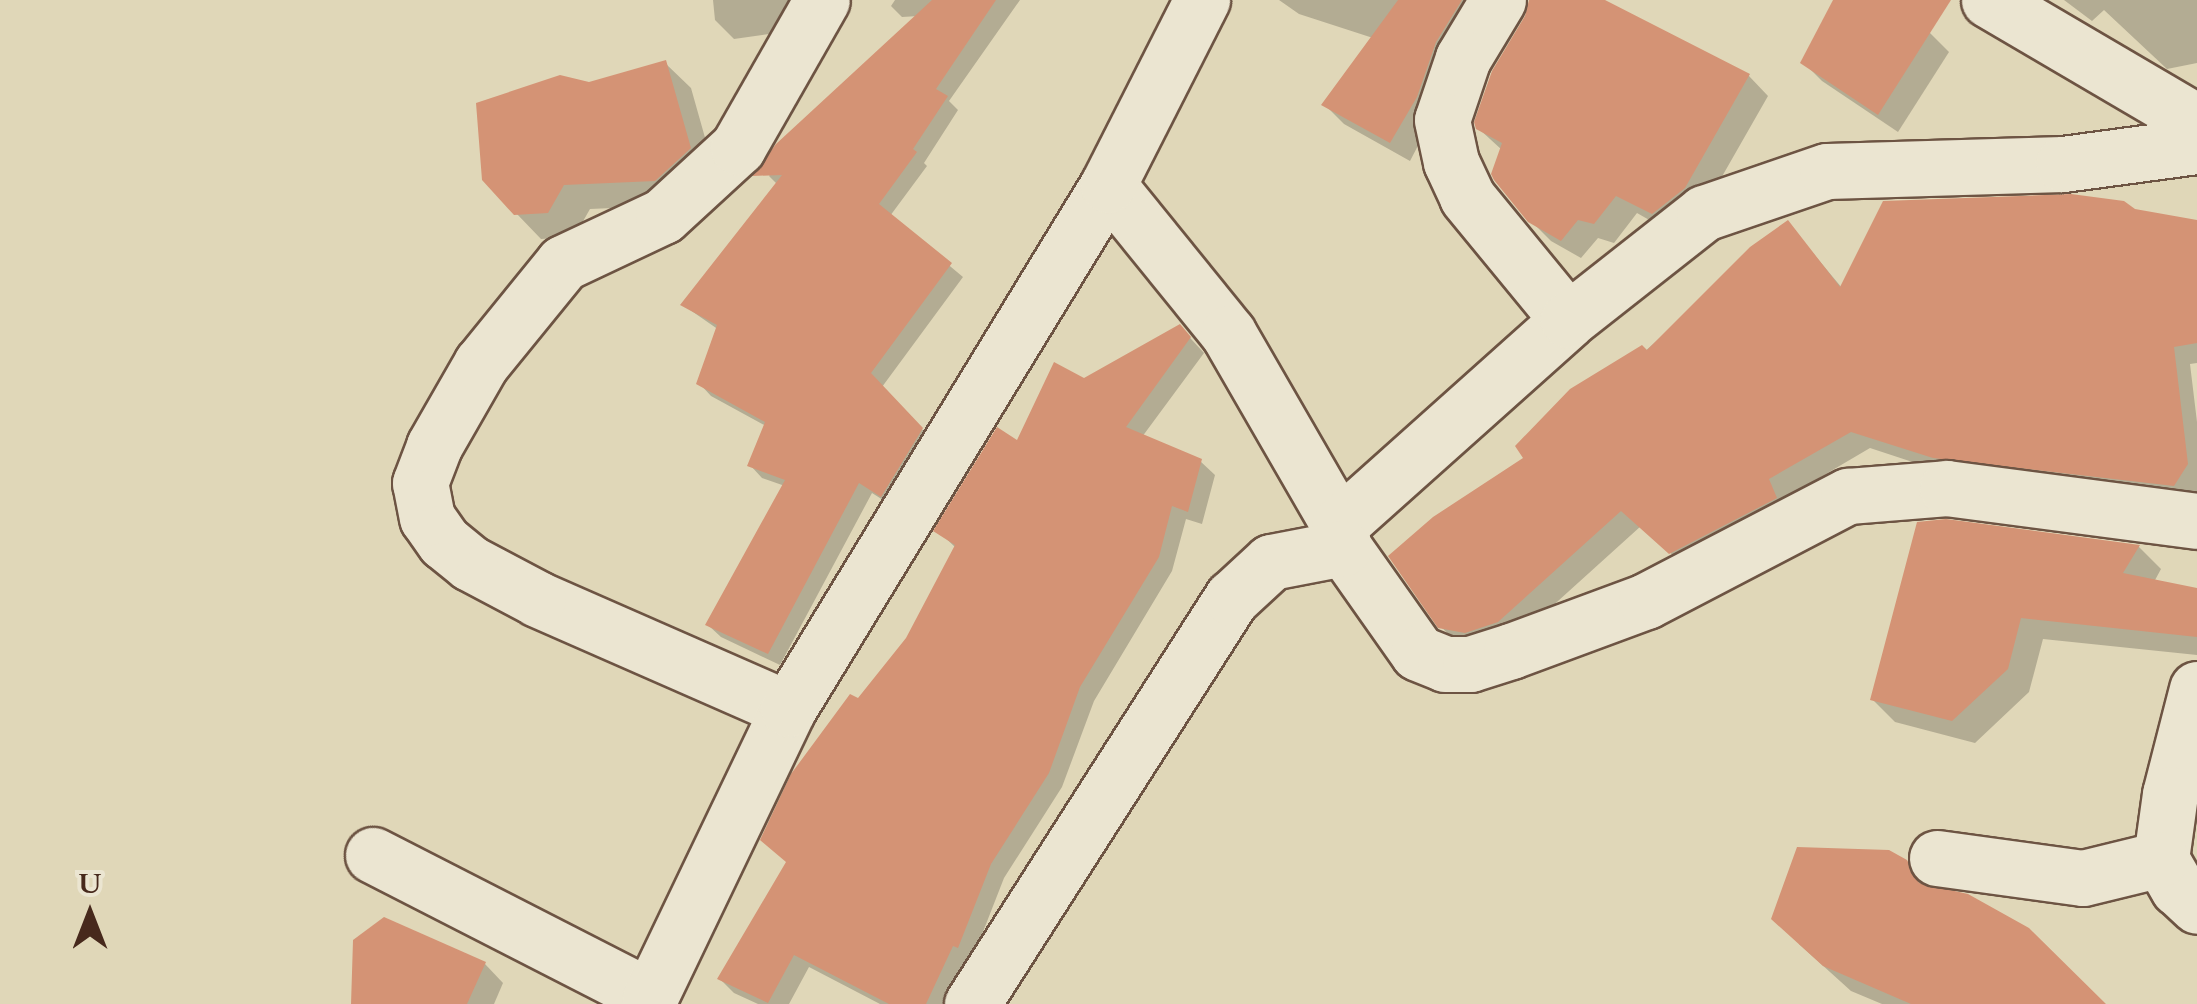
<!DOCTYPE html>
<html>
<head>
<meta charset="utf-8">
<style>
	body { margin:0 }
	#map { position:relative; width:2197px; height:1004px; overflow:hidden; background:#e0d7b8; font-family:Cardo,serif }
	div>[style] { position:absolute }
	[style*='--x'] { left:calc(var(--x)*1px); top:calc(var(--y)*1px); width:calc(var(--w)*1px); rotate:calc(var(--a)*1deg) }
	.shadow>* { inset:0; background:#0003 }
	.building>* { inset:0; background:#d49375 }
	.roads { filter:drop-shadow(2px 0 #6d5443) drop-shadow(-2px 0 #6d5443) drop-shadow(0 2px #6d5443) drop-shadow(0 -2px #6d5443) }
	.street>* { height:55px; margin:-27.5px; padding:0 27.5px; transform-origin:27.5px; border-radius:27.5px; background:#ebe5d1 }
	span { translate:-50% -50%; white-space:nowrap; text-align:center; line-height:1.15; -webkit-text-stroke:9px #ebe5d1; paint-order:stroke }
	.north { position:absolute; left:40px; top:864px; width:100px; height:100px; -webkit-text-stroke:8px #ebe5d1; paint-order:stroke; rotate:0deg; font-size:28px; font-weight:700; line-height:40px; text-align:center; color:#47291c }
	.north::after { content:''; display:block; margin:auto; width:35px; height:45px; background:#47291c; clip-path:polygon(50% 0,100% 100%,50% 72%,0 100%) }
</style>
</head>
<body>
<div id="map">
	<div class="shadow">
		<div style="clip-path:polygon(713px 0,796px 0,797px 30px,734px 39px,715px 20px)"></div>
		<div style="clip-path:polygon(895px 0,1020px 0,949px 101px,958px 110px,924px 163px,927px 166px,890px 216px,963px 277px,882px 387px,934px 442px,894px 507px,872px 493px,780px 665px,721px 637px,708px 625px,785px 486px,762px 478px,750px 465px,766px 426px,711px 396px,699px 383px,719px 330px,683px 305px,778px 185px,769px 176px,815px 111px,919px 16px,902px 17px,891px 6px)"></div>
		<div style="clip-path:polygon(1279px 0,1494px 0,1410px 161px,1344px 124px,1324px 104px,1373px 38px,1299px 14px)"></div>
		<div style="clip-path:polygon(1532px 0,1600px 0,1749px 76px,1768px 96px,1704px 208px,1672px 233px,1637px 213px,1614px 243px,1598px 238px,1581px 258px,1551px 241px,1530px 220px,1502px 150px,1478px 128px)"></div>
		<div style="clip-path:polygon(1836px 0,1870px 0,1930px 33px,1949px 52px,1898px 132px,1822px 81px,1803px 62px)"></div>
		<div style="clip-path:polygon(2064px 0,2197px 0,2197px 63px,2167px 69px,2104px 10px,2092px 21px)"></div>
		<div style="clip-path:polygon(665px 63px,691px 88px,715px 173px,681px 205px,590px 209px,574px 237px,541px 239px,516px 213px)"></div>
		<div style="clip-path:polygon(2134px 211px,2197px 223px,2197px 363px,2190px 364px,2197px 422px,2197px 494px,1952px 475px,1870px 448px,1785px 498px,1793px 516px,1689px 570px,1641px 526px,1516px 639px,1459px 644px,1440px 626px,1526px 458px,1788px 223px,1842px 288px)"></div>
		<div style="clip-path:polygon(1180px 327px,1204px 353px,1142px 437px,1200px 461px,1215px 475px,1202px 524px,1186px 519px,1172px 571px,1094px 701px,1062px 787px,1004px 878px,972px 960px,967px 958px,946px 1004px,880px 1004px,809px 967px,789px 1004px,758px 1004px,734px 993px,720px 979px,788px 863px,858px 701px,908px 639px,956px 548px,937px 530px,1084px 381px)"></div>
		<div style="clip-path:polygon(1946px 522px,2139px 547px,2161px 569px,2154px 582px,2197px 590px,2197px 655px,2043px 639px,2029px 692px,1975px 743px,1895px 722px,1873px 700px)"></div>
		<div style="clip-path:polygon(1905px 862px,1932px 889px,2103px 1004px,1882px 1004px,1851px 991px,1799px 944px)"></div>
		<div style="clip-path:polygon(485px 964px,503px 983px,494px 1004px,353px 1004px)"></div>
	</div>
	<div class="building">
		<div style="clip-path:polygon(932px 0,996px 0,936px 89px,948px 96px,913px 149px,917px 152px,879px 204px,952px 263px,871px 373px,923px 428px,881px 497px,859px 483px,768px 654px,705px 625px,785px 480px,747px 466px,765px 422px,696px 384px,717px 325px,680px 305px,782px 175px,752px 176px,776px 144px)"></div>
		<div style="clip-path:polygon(1398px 0,1462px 0,1436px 42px,1417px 97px,1390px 143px,1321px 105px)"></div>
		<div style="clip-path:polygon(1529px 0,1605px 0,1750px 74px,1685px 188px,1652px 214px,1616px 196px,1594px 224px,1578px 220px,1561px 241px,1528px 222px,1494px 180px,1491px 174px,1502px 143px,1476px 129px,1474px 122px,1492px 71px,1525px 16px)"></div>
		<div style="clip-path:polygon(1833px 0,1951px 0,1878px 115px,1800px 63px)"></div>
		<div style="clip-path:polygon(666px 60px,691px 148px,655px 181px,564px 185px,548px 213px,514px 215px,482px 180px,476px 103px,560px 75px,589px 82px)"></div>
		<div style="clip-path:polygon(2071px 194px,2124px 201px,2135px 209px,2197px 220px,2197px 343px,2174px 347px,2188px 464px,2174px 486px,1933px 458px,1851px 432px,1769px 479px,1777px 498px,1669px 554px,1621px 511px,1498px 622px,1465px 633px,1438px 628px,1388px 556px,1433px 517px,1523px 458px,1515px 446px,1570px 389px,1642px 345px,1647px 350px,1750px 247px,1788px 220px,1840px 287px,1883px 201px)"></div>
		<div style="clip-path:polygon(1180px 324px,1191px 337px,1126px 427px,1202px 459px,1188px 512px,1172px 506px,1159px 557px,1080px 687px,1049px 773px,991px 864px,958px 948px,953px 946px,926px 1004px,889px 1004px,794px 955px,768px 1003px,717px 979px,786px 862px,760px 840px,791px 774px,850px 694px,858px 698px,906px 638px,955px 545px,933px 531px,997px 427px,1017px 440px,1054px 362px,1084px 378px)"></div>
		<div style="clip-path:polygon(1946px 519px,2140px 545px,2123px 573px,2197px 588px,2197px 637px,2021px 618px,2008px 669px,1952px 721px,1870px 700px,1917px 522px)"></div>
		<div style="clip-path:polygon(1797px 847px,1889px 850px,1907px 860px,1919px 883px,1968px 894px,2029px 928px,2106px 1004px,1911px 1004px,1823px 966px,1771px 919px)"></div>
		<div style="clip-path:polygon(384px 917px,486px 962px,467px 1004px,351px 1004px,353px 940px)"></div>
	</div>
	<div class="roads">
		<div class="street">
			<div style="--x:1498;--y:0;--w:68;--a:121.1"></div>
			<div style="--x:1463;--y:58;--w:65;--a:108.7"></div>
			<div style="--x:1442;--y:120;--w:43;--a:77.9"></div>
			<div style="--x:1451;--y:162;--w:38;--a:65"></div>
			<div style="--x:1467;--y:197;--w:159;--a:50.6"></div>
			<div style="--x:1989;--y:0;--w:241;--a:30.4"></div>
			<div style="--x:1108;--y:185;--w:191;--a:51"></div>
			<div style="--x:1228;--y:333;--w:222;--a:60"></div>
			<div style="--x:1339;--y:525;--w:24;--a:78"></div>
			<div style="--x:1344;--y:548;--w:128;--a:54.8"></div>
			<div style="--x:1418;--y:653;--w:29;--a:22"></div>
			<div style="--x:1445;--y:664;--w:25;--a:0"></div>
			<div style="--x:1470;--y:664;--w:43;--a:-17.6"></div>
			<div style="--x:1511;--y:651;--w:144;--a:-20.3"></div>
			<div style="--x:1646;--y:601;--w:228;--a:-27.5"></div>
			<div style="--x:1848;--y:496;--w:99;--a:-4.6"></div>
			<div style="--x:1947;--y:488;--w:252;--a:7.5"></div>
			<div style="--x:1339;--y:525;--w:307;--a:-41.8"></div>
			<div style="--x:1568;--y:320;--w:173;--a:-38.2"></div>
			<div style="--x:1704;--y:213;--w:130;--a:-18.9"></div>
			<div style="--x:1827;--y:171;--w:236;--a:-1.7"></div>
			<div style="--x:2063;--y:164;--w:135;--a:-7.7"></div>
			<div style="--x:2197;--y:689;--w:108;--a:104.4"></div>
			<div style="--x:2170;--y:794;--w:66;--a:97.9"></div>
			<div style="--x:2161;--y:859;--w:34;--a:60"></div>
			<div style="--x:2178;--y:888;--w:26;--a:43"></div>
			<div style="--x:788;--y:709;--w:273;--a:-156.3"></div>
			<div style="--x:538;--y:599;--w:77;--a:-152.1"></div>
			<div style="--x:470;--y:563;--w:33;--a:-141"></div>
			<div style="--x:444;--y:542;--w:29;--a:-125"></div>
			<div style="--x:427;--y:518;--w:36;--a:-101"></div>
			<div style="--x:420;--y:483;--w:40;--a:-69"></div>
			<div style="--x:434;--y:446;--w:95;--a:-60.2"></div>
			<div style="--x:481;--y:364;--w:130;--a:-50.9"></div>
			<div style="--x:563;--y:263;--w:110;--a:-25.2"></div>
			<div style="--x:663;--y:216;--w:102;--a:-42.6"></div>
			<div style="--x:738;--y:147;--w:169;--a:-60.3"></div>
			<div style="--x:373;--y:855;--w:311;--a:27.1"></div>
			<div style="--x:650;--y:997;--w:319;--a:-64.4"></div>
			<div style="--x:788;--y:709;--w:614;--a:-58.59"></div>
			<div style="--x:1108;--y:185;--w:208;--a:-63.1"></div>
			<div style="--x:1937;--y:858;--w:147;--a:7.8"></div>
			<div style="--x:2083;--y:878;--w:80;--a:-13.7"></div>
			<div style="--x:972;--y:1004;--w:482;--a:-57.4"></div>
			<div style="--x:1232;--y:598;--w:53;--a:-42.7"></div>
			<div style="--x:1271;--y:562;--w:74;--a:-10.9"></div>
		</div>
	</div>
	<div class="north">U</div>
</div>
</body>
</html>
